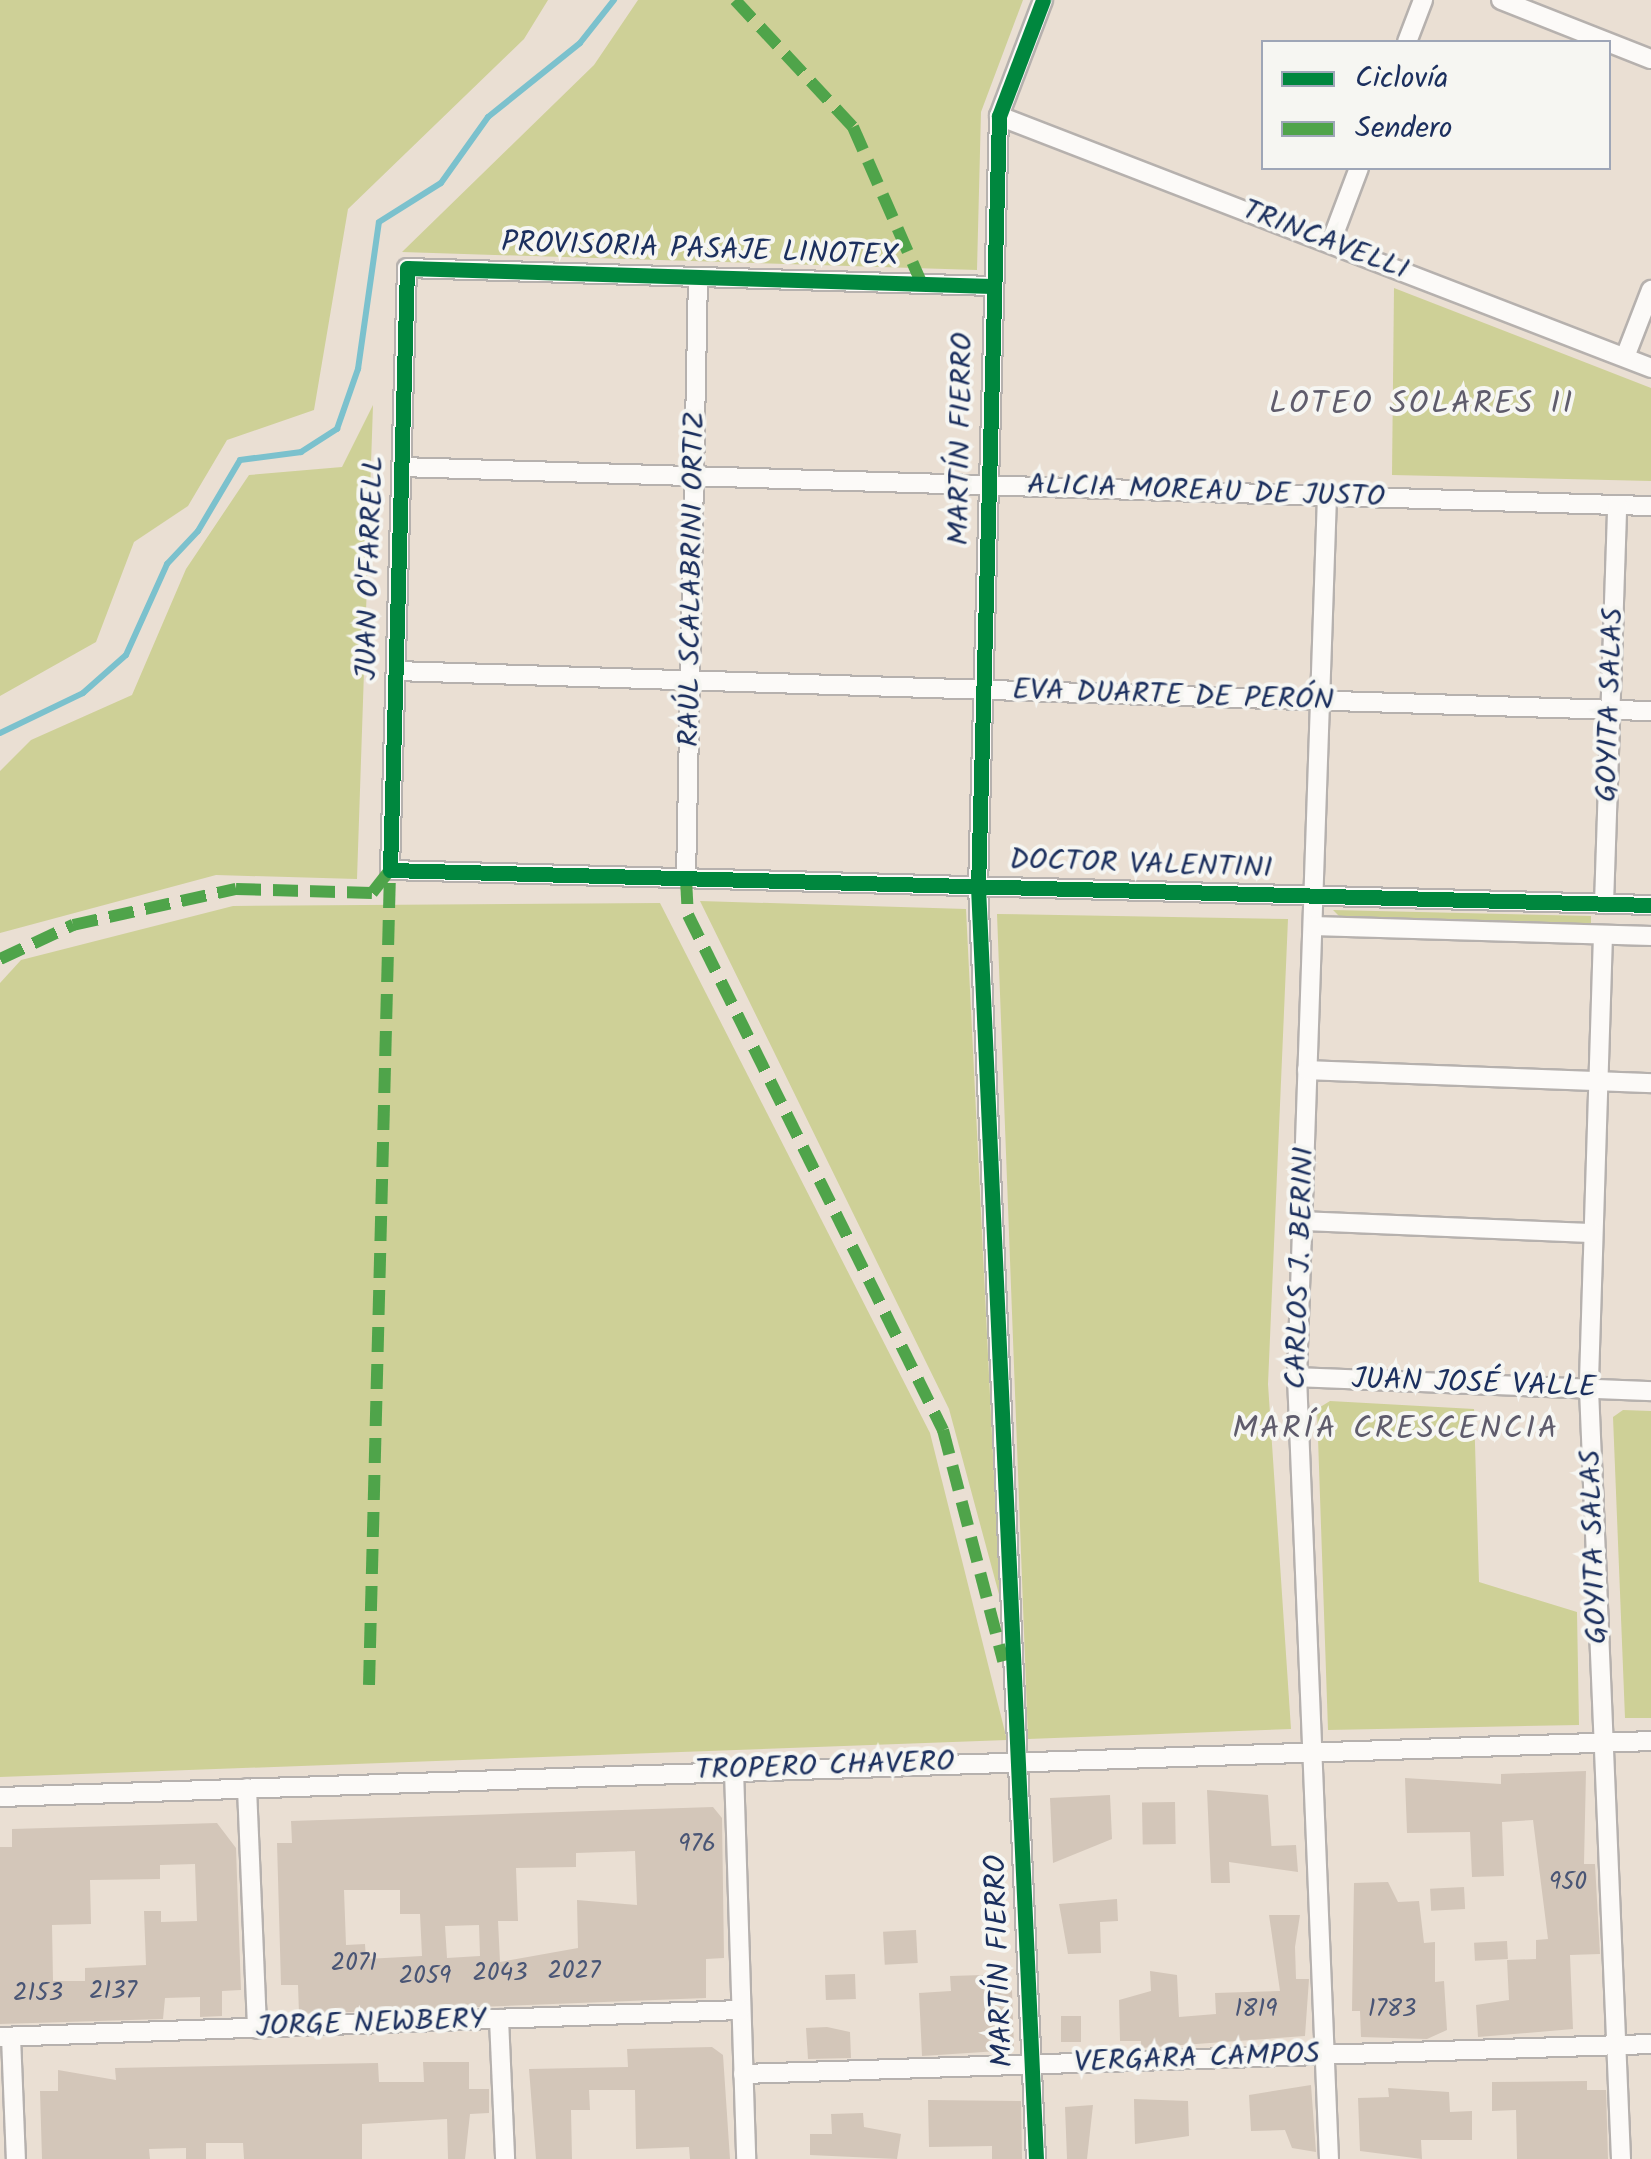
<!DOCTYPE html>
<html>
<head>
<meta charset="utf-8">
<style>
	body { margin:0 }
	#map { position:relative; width:1651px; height:2159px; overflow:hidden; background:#eadfd3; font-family:Kalam,sans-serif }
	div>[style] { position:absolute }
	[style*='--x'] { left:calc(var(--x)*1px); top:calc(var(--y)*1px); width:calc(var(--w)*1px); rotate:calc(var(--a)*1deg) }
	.green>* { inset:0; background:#ced097 }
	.stream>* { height:6px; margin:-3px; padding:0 3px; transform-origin:3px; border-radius:3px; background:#7bc1cd }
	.building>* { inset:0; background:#d3c6b9; transform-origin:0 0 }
	.roads { filter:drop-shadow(2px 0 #b6b1ae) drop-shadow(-2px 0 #b6b1ae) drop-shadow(0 2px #b6b1ae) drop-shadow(0 -2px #b6b1ae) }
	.street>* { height:18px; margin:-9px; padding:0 9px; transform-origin:9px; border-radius:9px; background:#fcfaf8 }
	.quiet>* { height:12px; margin-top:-6px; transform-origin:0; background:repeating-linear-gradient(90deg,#4fa44a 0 25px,transparent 0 37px) }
	.cycleway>* { height:15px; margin:-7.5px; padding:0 7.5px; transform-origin:7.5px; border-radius:7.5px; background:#00873e }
	span { translate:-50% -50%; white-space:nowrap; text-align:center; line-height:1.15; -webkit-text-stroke:8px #f6f6f2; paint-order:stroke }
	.number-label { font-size:25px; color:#495575 }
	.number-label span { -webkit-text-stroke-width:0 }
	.street-label { font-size:30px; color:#1b2f5e }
	.neighbourhood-label { font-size:32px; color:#5f5c6c; letter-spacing:2.5px }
	.legend { position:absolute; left:1261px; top:40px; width:350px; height:130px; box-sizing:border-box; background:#f6f6f2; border:2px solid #9ea6b7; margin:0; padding:12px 18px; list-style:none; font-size:30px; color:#1b2f5e }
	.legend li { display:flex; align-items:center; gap:20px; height:50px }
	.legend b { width:50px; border:2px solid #9ea6b7 }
</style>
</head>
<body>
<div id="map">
	<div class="green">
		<div style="clip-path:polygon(0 0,548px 0,524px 39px,348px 209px,314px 410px,227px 440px,188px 506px,134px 542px,96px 642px,0 696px)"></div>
		<div style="clip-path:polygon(638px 0,1023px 0,981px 112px,977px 270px,402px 252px,594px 65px)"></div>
		<div style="clip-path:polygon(1394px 288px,1651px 388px,1651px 481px,1392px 475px)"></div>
		<div style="clip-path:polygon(373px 405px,357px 879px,216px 875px,0 933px,0 771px,31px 740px,132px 695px,186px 569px,249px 475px,342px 467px)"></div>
		<div style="clip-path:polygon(700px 901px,966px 909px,1000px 1598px,949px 1409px)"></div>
		<div style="clip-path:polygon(660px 903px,930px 1433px,1007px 1740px,0 1777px,0 983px,21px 960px,233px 906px)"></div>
		<div style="clip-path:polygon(1333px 910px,1591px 916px,1591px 924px,1339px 916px)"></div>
		<div style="clip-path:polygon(997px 914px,1288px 919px,1268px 1384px,1291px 1729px,1028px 1739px)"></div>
		<div style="clip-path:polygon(1330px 1401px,1474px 1409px,1479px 1582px,1577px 1612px,1579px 1725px,1328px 1730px,1317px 1409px)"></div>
		<div style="clip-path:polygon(1623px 1410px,1651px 1411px,1651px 1718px,1625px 1718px,1613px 1417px)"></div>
	</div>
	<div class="stream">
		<div style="--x:0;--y:733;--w:92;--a:-25.7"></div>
		<div style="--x:83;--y:693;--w:57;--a:-41.5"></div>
		<div style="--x:126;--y:655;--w:100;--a:-65.7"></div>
		<div style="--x:167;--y:564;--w:45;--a:-46.8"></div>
		<div style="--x:198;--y:531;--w:82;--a:-59.4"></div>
		<div style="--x:240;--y:460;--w:62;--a:-7.5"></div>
		<div style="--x:301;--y:452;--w:43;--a:-32.6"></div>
		<div style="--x:337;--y:429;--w:64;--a:-70.7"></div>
		<div style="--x:358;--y:369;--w:148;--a:-81.9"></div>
		<div style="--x:379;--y:222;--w:73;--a:-32.2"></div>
		<div style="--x:441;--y:183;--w:81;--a:-54.5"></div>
		<div style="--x:488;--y:117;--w:118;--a:-38.8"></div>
		<div style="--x:580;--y:43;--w:55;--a:-51.7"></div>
	</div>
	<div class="building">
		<div style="clip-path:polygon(1586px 1771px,1584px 1864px,1595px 1864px,1600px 1954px,1570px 1955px,1573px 2029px,1478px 2037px,1476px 2005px,1509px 2000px,1507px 1960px,1536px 1959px,1536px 1940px,1548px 1939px,1533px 1820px,1502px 1822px,1504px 1876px,1472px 1877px,1470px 1832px,1407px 1833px,1405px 1778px,1501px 1784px,1501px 1774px)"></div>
		<div style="clip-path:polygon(1207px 1790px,1268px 1795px,1272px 1854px,1271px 1846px,1296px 1845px,1298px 1872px,1229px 1862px,1230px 1883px,1211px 1883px)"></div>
		<div style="clip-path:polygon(1110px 1795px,1112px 1839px,1053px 1863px,1050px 1798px)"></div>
		<div style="left:1175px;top:1802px;width:42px;height:33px;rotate:89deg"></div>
		<div style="clip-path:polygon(evenodd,713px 1807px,722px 1818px,724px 1958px,706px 1959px,706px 1998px,299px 2014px,298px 1985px,281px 1985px,277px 1843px,292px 1843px,291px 1821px,713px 1807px,635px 1851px,637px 1905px,577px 1900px,578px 1948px,500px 1962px,498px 1921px,518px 1921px,516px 1868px,576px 1867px,576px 1853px,635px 1851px,713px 1807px,344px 1890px,400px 1890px,400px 1914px,420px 1914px,422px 1956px,366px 1959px,365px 1944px,346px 1945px,344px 1890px,713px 1807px,479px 1925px,480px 1956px,447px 1958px,445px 1926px,479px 1925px)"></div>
		<div style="clip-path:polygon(evenodd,217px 1823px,236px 1848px,241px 1990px,222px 1991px,222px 2016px,200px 2017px,200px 1997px,165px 1998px,163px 2019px,0 2024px,0 1847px,12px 1847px,12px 1829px,217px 1823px,195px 1864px,197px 1921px,161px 1922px,161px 1911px,144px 1911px,146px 1965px,85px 1968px,85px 1981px,53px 1981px,52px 1925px,91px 1924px,90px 1880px,160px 1879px,160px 1865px,195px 1864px)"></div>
		<div style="clip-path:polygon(1388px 1882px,1398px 1902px,1419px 1901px,1424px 1943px,1435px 1942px,1435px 1982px,1444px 1981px,1447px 2030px,1427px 2039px,1361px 2037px,1360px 2011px,1352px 2011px,1354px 1883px)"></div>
		<div style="left:1464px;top:1887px;width:22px;height:34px;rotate:87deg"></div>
		<div style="clip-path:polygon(1117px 1899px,1118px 1921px,1100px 1922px,1101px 1953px,1068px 1954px,1059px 1904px)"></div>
		<div style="clip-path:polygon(1269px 1915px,1300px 1915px,1295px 1947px,1296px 1979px,1309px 1979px,1305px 2036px,1141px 2048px,1141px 2041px,1120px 2041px,1119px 2000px,1151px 1991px,1150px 1971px,1177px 1975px,1179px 2017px,1216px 2014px,1215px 1993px,1280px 1991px)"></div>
		<div style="left:916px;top:1930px;width:33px;height:33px;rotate:87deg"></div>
		<div style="left:1507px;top:1941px;width:18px;height:33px;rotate:87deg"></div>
		<div style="left:855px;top:1974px;width:25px;height:30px;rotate:88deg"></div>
		<div style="clip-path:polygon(983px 1975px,983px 1987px,1012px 1990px,1014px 2050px,922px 2056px,919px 1993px,951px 1991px,950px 1976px)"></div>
		<div style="left:1061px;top:2016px;width:20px;height:26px"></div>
		<div style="clip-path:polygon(827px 2027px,850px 2032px,851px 2058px,808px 2059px,806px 2028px)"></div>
		<div style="clip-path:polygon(712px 2047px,723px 2055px,730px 2159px,690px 2159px,689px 2147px,636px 2149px,635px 2090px,589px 2090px,590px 2110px,571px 2110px,572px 2159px,536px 2159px,529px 2069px,628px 2067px,627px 2049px)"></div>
		<div style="clip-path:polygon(423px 2062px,469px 2062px,469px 2089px,489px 2089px,489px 2113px,470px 2114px,465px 2159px,448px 2159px,447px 2119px,362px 2124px,362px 2159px,244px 2159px,243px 2143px,206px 2143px,206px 2159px,186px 2159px,186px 2148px,149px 2149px,150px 2159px,42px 2159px,40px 2091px,58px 2091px,58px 2070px,116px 2080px,115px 2068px,378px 2063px,379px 2082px,424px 2082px)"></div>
		<div style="clip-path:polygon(1587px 2081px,1587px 2090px,1606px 2090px,1608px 2159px,1517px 2159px,1516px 2110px,1492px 2111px,1492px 2082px)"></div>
		<div style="clip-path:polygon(1311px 2085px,1316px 2152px,1292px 2148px,1285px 2130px,1251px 2131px,1249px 2095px)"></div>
		<div style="clip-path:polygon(1388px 2088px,1449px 2092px,1450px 2112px,1472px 2111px,1472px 2140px,1421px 2140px,1422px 2159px,1360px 2151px,1358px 2098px,1389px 2097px)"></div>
		<div style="clip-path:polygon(1134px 2099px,1188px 2101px,1189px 2136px,1135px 2144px)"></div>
		<div style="clip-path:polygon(928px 2100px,1021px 2101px,1022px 2159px,992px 2159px,992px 2146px,929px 2147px)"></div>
		<div style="clip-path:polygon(1093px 2105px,1087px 2159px,1067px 2159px,1065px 2107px)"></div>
		<div style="clip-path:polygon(863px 2113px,864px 2127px,901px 2134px,897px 2159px,810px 2155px,810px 2134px,832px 2134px,831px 2114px)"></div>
	</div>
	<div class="roads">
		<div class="street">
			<div style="--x:1501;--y:0;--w:161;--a:21.5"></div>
			<div style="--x:1407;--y:42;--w:45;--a:-69.1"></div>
			<div style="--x:999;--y:116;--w:699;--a:21.13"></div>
			<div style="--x:1331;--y:242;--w:79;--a:-69.3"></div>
			<div style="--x:992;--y:286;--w:585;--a:-178.24"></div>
			<div style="--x:407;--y:268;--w:602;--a:91.62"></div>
			<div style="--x:390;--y:870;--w:1261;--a:1.59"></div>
			<div style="--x:1625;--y:357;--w:72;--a:-68.8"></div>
			<div style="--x:401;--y:467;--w:1251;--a:1.79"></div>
			<div style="--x:1327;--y:496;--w:882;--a:91.95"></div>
			<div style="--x:1297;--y:1377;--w:783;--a:87.66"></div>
			<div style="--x:396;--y:671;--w:1256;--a:1.83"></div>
			<div style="--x:686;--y:879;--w:601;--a:-88.86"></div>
			<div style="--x:1604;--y:904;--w:399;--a:-88.1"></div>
			<div style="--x:1313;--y:926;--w:338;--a:1.7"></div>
			<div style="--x:1603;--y:935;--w:454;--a:91.8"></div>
			<div style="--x:1589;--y:1389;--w:771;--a:87.62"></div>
			<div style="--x:1307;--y:1070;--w:344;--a:2.2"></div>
			<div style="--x:1302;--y:1221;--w:291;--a:2.4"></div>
			<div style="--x:1297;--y:1377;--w:354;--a:2.3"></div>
			<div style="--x:734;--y:1770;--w:389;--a:88.2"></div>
			<div style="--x:247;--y:1788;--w:241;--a:87.6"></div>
			<div style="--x:0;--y:1797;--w:1652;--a:-1.94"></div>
			<div style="--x:499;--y:2019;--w:140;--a:87.5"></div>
			<div style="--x:0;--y:2037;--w:741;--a:-2.09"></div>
			<div style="--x:11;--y:2037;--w:122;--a:87.7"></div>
			<div style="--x:743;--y:2074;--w:908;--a:-1.89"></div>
			<div style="--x:1036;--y:2159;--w:1272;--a:-92.61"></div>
			<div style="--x:978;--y:888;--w:772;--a:-88.44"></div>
			<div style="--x:999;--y:116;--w:124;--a:-69.2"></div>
		</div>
	</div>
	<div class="quiet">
		<div style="--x:735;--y:0;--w:173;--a:47.1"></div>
		<div style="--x:853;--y:127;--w:171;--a:66.3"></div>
		<div style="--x:686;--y:879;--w:36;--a:87"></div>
		<div style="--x:688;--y:915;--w:575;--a:63.66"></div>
		<div style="--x:943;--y:1430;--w:239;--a:75.4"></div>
		<div style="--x:0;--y:959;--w:81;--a:-25"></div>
		<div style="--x:73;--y:925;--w:167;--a:-12.5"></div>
		<div style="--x:236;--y:889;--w:136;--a:1.7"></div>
		<div style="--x:372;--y:893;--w:29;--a:-52"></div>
		<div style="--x:369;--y:1685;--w:815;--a:-88.52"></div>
	</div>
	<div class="cycleway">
		<div style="--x:992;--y:286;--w:585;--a:-178.24"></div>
		<div style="--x:407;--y:268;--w:602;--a:91.62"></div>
		<div style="--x:390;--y:870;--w:1261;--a:1.59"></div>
		<div style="--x:1036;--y:2159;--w:1272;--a:-92.61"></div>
		<div style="--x:978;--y:888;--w:772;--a:-88.44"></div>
		<div style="--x:999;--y:116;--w:124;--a:-69.2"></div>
	</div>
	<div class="number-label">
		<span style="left:697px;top:1844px">976</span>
		<span style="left:1568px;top:1882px">950</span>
		<span style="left:354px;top:1963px">2071</span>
		<span style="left:574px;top:1971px">2027</span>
		<span style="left:500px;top:1973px">2043</span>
		<span style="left:425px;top:1976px">2059</span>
		<span style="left:113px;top:1991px">2137</span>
		<span style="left:38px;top:1993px">2153</span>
		<span style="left:1256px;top:2009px">1819</span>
		<span style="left:1392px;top:2009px">1783</span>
	</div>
	<div class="street-label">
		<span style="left:1325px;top:241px;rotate:21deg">TRINCAVELLI</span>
		<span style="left:700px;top:250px;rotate:2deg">PROVISORIA PASAJE LINOTEX</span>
		<span style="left:962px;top:439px;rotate:-89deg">MARTÍN FIERRO</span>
		<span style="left:1206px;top:492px;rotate:2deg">ALICIA MOREAU DE JUSTO</span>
		<span style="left:371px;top:568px;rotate:-88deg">JUAN O'FARRELL</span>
		<span style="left:693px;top:579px;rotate:-89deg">RAÚL SCALABRINI ORTIZ</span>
		<span style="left:1173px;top:696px;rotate:2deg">EVA DUARTE DE PERÓN</span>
		<span style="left:1611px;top:705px;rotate:-88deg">GOYITA SALAS</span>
		<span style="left:1141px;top:865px;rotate:2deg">DOCTOR VALENTINI</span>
		<span style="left:1301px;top:1268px;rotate:-88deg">CARLOS J. BERINI</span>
		<span style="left:1474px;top:1384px;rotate:2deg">JUAN JOSÉ VALLE</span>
		<span style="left:1595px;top:1547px;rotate:-92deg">GOYITA SALAS</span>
		<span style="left:825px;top:1767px;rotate:-2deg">TROPERO CHAVERO</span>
		<span style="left:1000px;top:1961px;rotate:-92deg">MARTÍN FIERRO</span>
		<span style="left:371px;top:2024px;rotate:-2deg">JORGE NEWBERY</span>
		<span style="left:1197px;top:2059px;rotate:-2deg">VERGARA CAMPOS</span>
	</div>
	<div class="neighbourhood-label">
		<span style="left:1422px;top:405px">LOTEO SOLARES II</span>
		<span style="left:1396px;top:1430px">MARÍA CRESCENCIA</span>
	</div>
	<ul class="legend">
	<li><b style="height:12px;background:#00873e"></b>Ciclovía</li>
	<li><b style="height:12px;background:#4fa44a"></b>Sendero</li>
	</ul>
</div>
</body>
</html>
